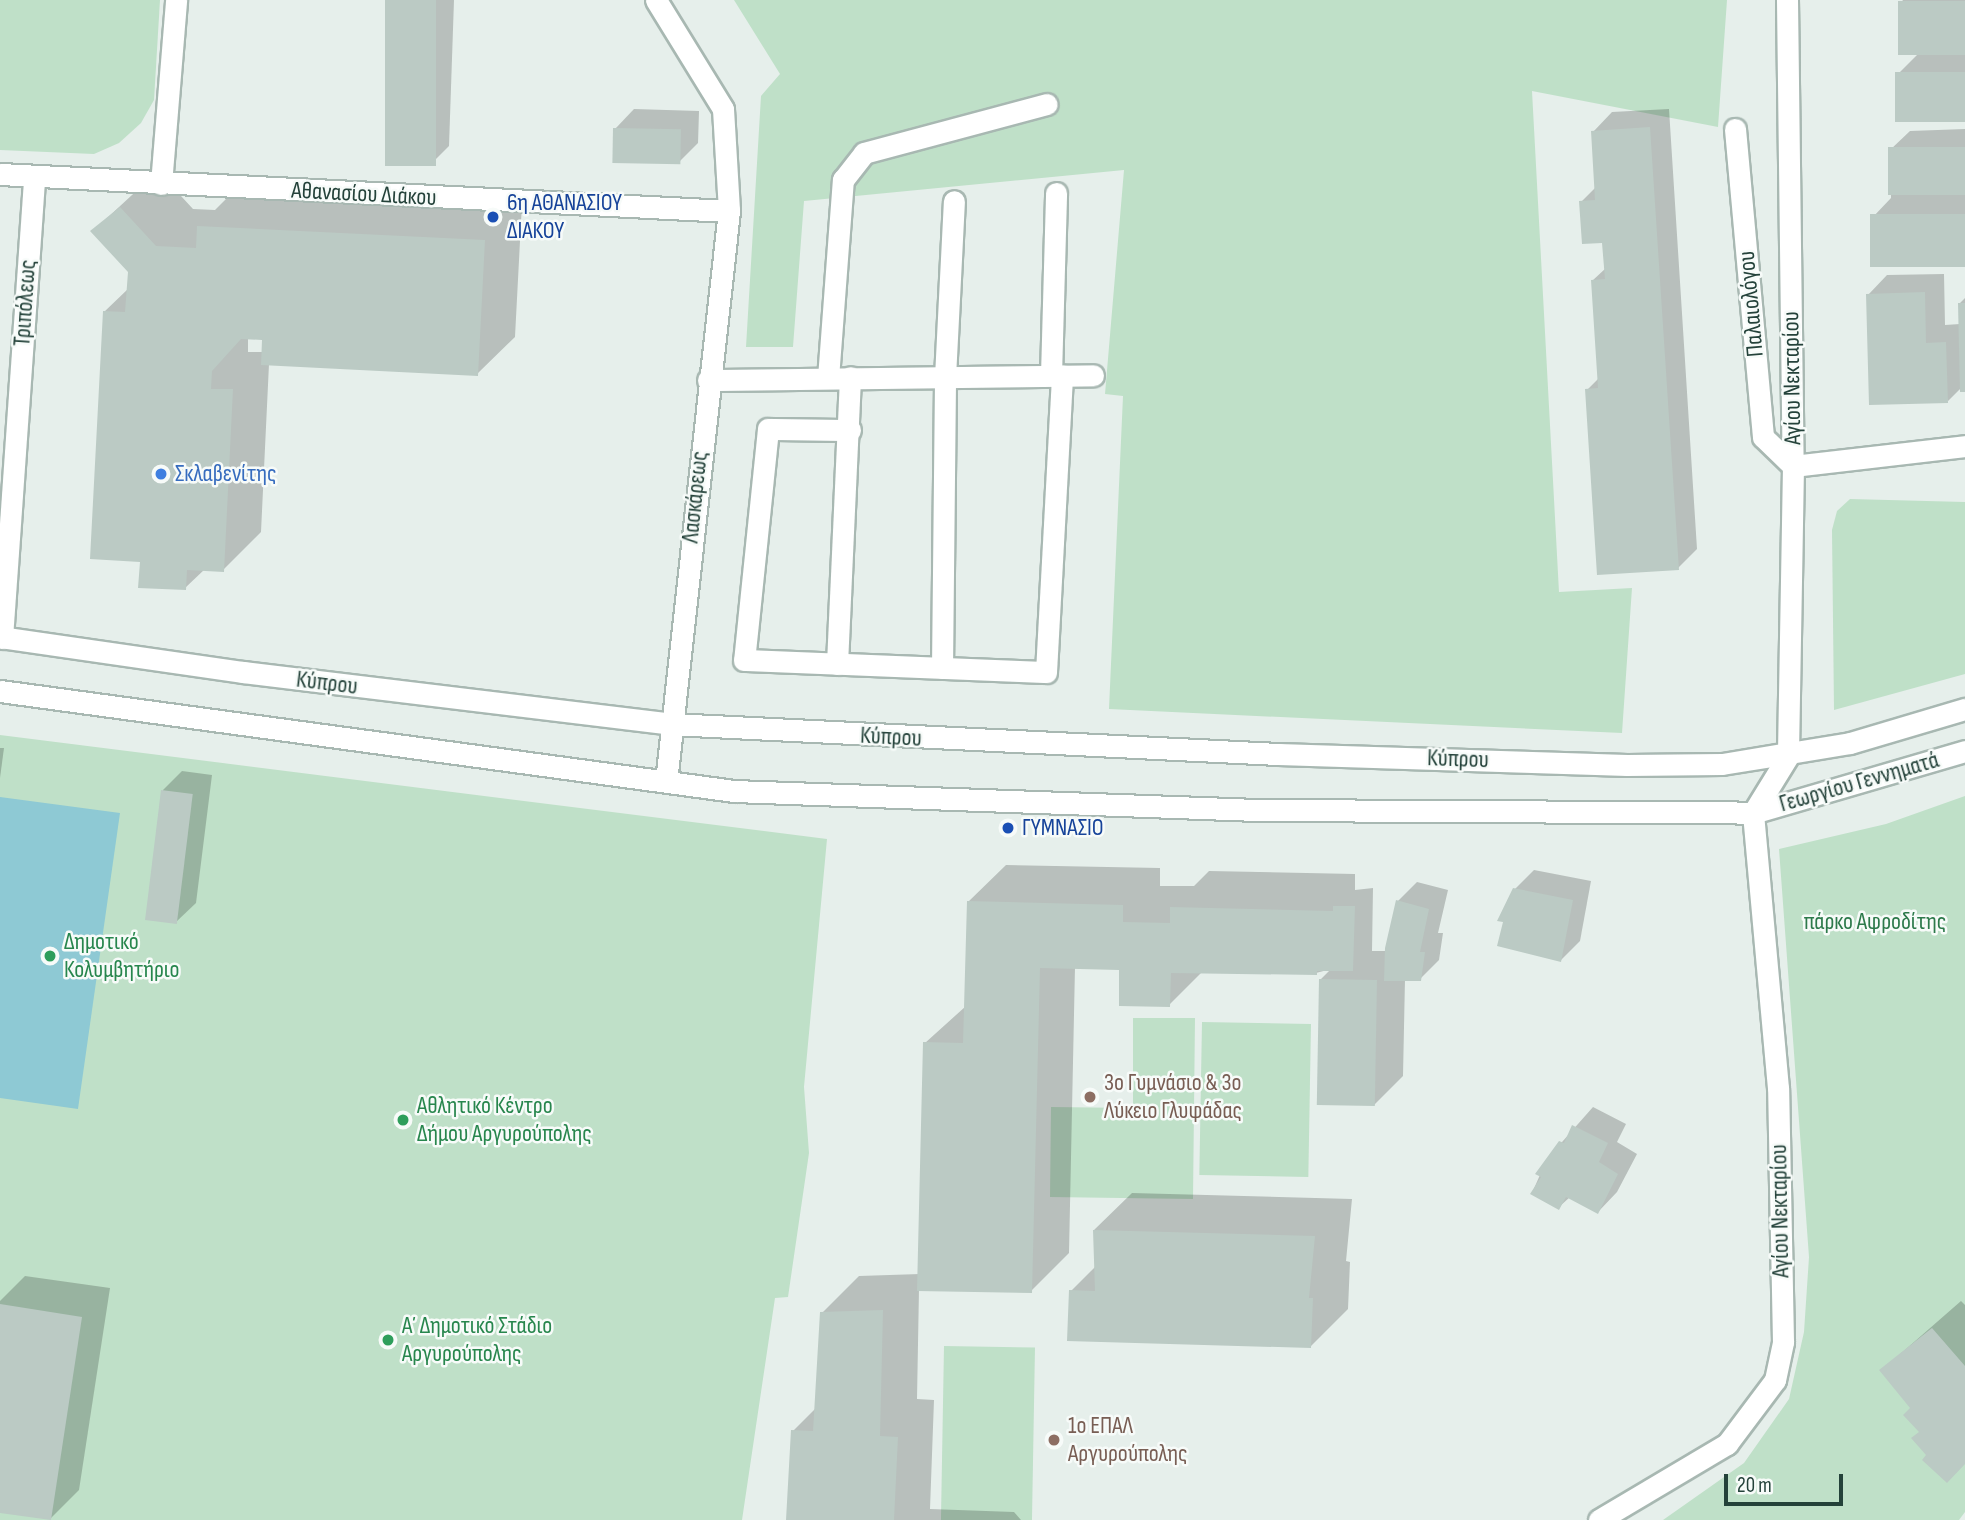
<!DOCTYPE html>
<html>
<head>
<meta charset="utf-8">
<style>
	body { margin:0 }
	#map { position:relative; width:1965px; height:1520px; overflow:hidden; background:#e6efeb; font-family:"Sofia Sans Condensed",sans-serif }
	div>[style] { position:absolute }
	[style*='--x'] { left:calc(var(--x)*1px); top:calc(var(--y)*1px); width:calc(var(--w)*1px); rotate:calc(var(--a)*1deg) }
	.green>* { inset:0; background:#bfe0c8; transform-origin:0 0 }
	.water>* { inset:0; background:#8ec9d4 }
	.shadow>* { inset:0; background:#0003 }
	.building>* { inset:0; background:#bbcac4; transform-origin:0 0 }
	.roads { filter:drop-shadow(2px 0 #a8b8b2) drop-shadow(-2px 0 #a8b8b2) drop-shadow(0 2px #a8b8b2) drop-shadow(0 -2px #a8b8b2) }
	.lane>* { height:21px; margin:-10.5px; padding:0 10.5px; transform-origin:10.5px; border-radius:10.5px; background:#fff }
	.street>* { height:21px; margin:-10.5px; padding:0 10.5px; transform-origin:10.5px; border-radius:10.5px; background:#fff }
	.secondary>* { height:21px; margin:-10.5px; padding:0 10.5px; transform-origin:10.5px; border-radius:10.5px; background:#fff }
	.dots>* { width:19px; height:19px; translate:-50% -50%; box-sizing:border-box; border:4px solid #f7fbf9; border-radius:50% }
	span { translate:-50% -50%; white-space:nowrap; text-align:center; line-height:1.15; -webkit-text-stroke:5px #f7fbf9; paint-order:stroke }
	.street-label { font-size:24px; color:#24423a }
	.transit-label { font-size:24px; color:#164399 }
	.left { translate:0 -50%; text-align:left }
	.shop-label { font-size:24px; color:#366cbe }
	.park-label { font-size:24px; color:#2d7a4b }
	.leisure-label { font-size:24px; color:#27864d }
	.education-label { font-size:24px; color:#785e54 }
	.scale { position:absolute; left:1724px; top:1474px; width:119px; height:32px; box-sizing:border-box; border:4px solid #24423a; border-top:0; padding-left:9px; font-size:21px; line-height:24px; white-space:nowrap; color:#24423a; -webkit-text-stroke:5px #f7fbf9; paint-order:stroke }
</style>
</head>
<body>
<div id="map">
	<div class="green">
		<div style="clip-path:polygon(0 0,160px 0,154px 100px,141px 123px,119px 143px,94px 154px,0 150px)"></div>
		<div style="clip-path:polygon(734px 0,1727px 0,1718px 127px,1532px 91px,1559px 592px,1632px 588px,1622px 733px,1109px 709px,1123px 396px,1105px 394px,1124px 170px,804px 201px,793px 347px,746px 347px,761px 96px,780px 74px)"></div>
		<div style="clip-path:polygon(1850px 499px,1965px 502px,1965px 674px,1834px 710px,1832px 530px,1837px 511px)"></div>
		<div style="clip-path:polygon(0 735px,827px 839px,804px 1087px,809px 1153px,788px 1297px,775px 1298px,742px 1520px,0 1520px)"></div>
		<div style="clip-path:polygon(1965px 796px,1965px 1512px,1959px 1520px,1663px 1520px,1744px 1463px,1789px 1399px,1804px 1332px,1809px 1257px,1779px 849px,1886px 824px)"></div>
		<div style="clip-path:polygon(1133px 1018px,1195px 1018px,1193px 1199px,1050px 1197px,1051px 1107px,1133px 1108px)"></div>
		<div style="left:1202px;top:1022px;width:109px;height:153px;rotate:1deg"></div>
		<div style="left:944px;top:1346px;width:91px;height:174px;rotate:1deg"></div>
	</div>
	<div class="water">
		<div style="clip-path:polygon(0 797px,120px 813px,78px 1109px,0 1098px)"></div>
	</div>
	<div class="shadow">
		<div style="clip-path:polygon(388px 0,454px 0,449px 146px,430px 165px)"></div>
		<div style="clip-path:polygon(1903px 0,1965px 0,1965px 121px,1897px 75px,1917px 55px,1900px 4px)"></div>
		<div style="clip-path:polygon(634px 109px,699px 111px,698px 143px,679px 162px,615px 129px)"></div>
		<div style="clip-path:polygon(1669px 109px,1697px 549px,1678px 568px,1587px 390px,1599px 378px,1592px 281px,1606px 268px,1604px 241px,1581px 202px,1596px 187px,1593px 132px,1612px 112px)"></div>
		<div style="clip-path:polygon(1965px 129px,1965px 265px,1872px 218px,1891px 198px,1890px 150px,1910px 131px)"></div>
		<div style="clip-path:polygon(evenodd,158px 171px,193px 209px,215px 210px,236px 189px,522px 203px,515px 337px,477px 374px,269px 364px,261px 532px,223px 570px,205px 569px,185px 588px,142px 560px,104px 312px,129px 288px,130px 271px,93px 231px,158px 171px,248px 337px,264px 338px,263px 352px,248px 352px,248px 337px)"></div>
		<div style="clip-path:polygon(1944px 274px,1945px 325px,1960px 324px,1960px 303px,1965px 298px,1965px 390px,1962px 387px,1948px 401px,1868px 295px,1887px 275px)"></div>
		<div style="clip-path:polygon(0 748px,4px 748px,0 778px)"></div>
		<div style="clip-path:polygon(182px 771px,212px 775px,196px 903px,176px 922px,163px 790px)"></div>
		<div style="clip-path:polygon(1006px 865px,1160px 868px,1160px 886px,1194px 886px,1209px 871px,1355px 874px,1355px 890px,1373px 888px,1372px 951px,1387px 951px,1398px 901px,1417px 882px,1448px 890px,1438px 933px,1443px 933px,1439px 960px,1420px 979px,1405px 979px,1403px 1076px,1374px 1105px,1320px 980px,1331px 969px,1316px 973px,1203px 971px,1169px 1005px,1121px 968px,1075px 967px,1069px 1253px,1031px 1291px,919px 1289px,917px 1399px,934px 1400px,930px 1509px,1014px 1512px,1021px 1520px,788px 1520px,793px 1431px,816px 1408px,822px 1313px,859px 1276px,920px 1274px,925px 1043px,966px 1006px,968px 902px)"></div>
		<div style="clip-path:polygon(1534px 870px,1591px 881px,1580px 941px,1560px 961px,1514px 890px)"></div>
		<div style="clip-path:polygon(1593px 1107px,1626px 1124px,1617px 1142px,1637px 1154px,1617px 1192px,1598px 1212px,1570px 1197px,1559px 1207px,1532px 1193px,1547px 1159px)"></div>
		<div style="clip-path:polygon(1132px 1193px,1352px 1199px,1346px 1261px,1350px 1262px,1348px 1309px,1311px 1346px,1071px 1291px,1096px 1266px,1094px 1230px)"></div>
		<div style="clip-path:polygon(25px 1276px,110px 1288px,79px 1490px,50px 1519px,0 1512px,0 1301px)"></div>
		<div style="clip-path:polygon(1961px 1301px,1965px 1305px,1965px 1463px,1929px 1455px,1912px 1408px,1882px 1370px)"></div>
	</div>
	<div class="building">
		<div style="left:385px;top:0;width:51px;height:166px"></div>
		<div style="left:1965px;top:1px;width:54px;height:67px;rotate:90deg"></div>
		<div style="left:1965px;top:72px;width:50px;height:70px;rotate:90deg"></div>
		<div style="clip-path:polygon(1650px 127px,1679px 570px,1597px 575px,1585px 389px,1598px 388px,1591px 280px,1605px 279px,1602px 243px,1582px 244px,1579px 201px,1595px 200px,1591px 131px)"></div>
		<div style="left:613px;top:128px;width:68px;height:35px;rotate:1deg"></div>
		<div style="left:1965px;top:147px;width:48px;height:77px;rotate:90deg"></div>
		<div style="clip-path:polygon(120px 207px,156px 246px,196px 248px,197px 226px,485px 240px,478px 376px,261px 365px,262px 340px,241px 339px,212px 371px,211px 389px,233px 389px,224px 572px,187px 570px,186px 590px,138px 588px,140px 562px,90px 559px,103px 311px,125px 312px,128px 272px,90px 231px)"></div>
		<div style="left:1965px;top:214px;width:53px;height:95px;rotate:90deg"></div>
		<div style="clip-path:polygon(1925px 292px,1926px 343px,1946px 342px,1948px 403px,1869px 405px,1866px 294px)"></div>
		<div style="clip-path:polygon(1958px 303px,1965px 303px,1965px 392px,1960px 392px)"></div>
		<div style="left:161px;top:790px;width:32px;height:131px;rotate:7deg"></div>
		<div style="clip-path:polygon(1513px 888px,1573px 900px,1561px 962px,1497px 946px,1503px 922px,1497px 921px)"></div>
		<div style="clip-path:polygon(1396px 900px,1429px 909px,1420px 952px,1425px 952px,1421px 981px,1384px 981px,1385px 948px)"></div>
		<div style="clip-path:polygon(967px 901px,1123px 905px,1123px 922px,1170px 923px,1170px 907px,1333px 911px,1333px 906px,1355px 906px,1353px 971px,1317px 971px,1317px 975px,1171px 973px,1170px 1007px,1119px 1006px,1119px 970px,1040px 968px,1032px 1293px,917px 1291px,923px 1042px,963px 1043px)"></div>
		<div style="left:1319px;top:979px;width:58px;height:126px;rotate:1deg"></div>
		<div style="clip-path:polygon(1572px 1125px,1608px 1143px,1599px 1162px,1618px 1174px,1598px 1214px,1566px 1197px,1559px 1210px,1530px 1194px,1541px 1177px,1535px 1174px,1559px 1141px,1564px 1143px)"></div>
		<div style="clip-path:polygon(1093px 1230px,1315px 1236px,1309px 1298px,1313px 1298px,1311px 1348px,1067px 1341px,1069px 1290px,1095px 1291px)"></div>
		<div style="clip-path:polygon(0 1304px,82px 1317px,51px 1520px,0 1513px)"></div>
		<div style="clip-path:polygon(883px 1310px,880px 1436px,898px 1437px,894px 1520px,786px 1520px,791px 1430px,813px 1431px,820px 1312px)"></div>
		<div style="clip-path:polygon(1932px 1328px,1965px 1366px,1965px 1464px,1947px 1483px,1922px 1460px,1926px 1455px,1911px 1438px,1919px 1432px,1903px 1415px,1910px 1408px,1879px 1370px)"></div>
	</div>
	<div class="roads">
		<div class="lane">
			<div style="--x:656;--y:0;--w:128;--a:58.4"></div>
			<div style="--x:723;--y:109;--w:102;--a:86.6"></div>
			<div style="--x:161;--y:184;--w:185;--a:-85.3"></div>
			<div style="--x:1051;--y:375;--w:182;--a:-88.4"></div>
			<div style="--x:828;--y:378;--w:199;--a:-85.7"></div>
			<div style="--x:843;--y:180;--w:34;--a:-52"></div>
			<div style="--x:864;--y:153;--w:189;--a:-15"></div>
			<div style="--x:708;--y:380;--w:385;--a:-0.7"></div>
			<div style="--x:850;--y:430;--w:82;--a:-179.3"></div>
			<div style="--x:768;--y:429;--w:232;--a:95.9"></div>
			<div style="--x:744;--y:660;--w:302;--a:2.3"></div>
			<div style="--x:1046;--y:672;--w:297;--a:-86.9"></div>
			<div style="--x:837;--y:664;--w:287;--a:-87.4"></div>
			<div style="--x:942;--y:668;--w:291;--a:-89.4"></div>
			<div style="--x:945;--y:377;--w:176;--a:-87.1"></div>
		</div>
		<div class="street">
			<div style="--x:1735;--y:129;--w:309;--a:84.8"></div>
			<div style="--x:1763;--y:437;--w:42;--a:44"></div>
			<div style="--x:1793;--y:466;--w:173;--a:-6.6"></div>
			<div style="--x:0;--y:174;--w:730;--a:2.91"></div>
			<div style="--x:729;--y:211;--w:574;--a:96.3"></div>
			<div style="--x:2;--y:638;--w:462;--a:-86"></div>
			<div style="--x:1599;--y:1520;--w:149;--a:-30.7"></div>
			<div style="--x:1727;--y:1444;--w:80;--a:-53.1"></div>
			<div style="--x:1775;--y:1380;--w:39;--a:-78"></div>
			<div style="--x:1783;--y:1342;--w:254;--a:-91.1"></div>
			<div style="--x:1778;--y:1088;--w:276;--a:-95.2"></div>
		</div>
		<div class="secondary">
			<div style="--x:1787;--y:0;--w:466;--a:89.3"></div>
			<div style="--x:1793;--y:466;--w:290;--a:91"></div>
			<div style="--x:0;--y:637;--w:246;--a:8.2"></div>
			<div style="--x:243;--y:672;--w:431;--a:6.9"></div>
			<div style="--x:671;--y:724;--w:608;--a:2.83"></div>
			<div style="--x:1278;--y:754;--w:349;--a:1.8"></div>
			<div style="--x:1627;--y:765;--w:95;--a:-0.6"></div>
			<div style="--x:1722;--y:764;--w:130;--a:-9.3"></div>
			<div style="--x:1850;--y:743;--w:120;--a:-16.5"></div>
			<div style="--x:0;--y:691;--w:741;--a:7.76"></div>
			<div style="--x:734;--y:791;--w:523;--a:2.08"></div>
			<div style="--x:1257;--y:810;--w:496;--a:0.3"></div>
			<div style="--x:1753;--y:813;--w:221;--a:-16.3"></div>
			<div style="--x:1753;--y:813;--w:67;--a:-58.4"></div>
		</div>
	</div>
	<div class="dots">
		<div style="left:493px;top:217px;background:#1a4fb4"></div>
		<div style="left:161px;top:474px;background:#3f7fe0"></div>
		<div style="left:1008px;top:828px;background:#1a4fb4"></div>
		<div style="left:50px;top:956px;background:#2e9e5b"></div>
		<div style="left:1090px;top:1097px;background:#8d6e63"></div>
		<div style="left:403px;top:1120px;background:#2e9e5b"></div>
		<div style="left:388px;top:1340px;background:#2e9e5b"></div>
		<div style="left:1054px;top:1440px;background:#8d6e63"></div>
	</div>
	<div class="street-label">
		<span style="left:364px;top:194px;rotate:3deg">Αθανασίου Διάκου</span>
		<span style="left:25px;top:303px;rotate:-86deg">Τριπόλεως</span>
		<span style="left:1751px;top:304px;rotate:-95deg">Παλαιολόγου</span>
		<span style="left:1792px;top:378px;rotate:-91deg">Αγίου Νεκταρίου</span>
		<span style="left:695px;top:497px;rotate:-84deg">Λασκάρεως</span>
		<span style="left:327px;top:683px;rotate:7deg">Κύπρου</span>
		<span style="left:891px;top:737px;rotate:3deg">Κύπρου</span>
		<span style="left:1458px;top:759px;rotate:2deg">Κύπρου</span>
		<span style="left:1859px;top:782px;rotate:-16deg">Γεωργίου Γεννηματά</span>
		<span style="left:1780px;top:1211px;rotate:-91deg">Αγίου Νεκταρίου</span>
	</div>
	<div class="transit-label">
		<span class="left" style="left:507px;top:217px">6η ΑΘΑΝΑΣΙΟΥ<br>ΔΙΑΚΟΥ</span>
		<span class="left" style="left:1022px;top:828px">ΓΥΜΝΑΣΙΟ</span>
	</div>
	<div class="shop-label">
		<span class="left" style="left:175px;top:474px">Σκλαβενίτης</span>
	</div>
	<div class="park-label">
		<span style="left:1875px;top:922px">πάρκο Αφροδίτης</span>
	</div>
	<div class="leisure-label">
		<span class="left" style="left:64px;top:956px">Δημοτικό<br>Κολυμβητήριο</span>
		<span class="left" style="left:417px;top:1120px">Αθλητικό Κέντρο<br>Δήμου Αργυρούπολης</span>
		<span class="left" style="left:402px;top:1340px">Α΄ Δημοτικό Στάδιο<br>Αργυρούπολης</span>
	</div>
	<div class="education-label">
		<span class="left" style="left:1104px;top:1097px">3ο Γυμνάσιο &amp; 3ο<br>Λύκειο Γλυφάδας</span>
		<span class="left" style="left:1068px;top:1440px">1o ΕΠΑΛ<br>Αργυρούπολης</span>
	</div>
	<div class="scale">20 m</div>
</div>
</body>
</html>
